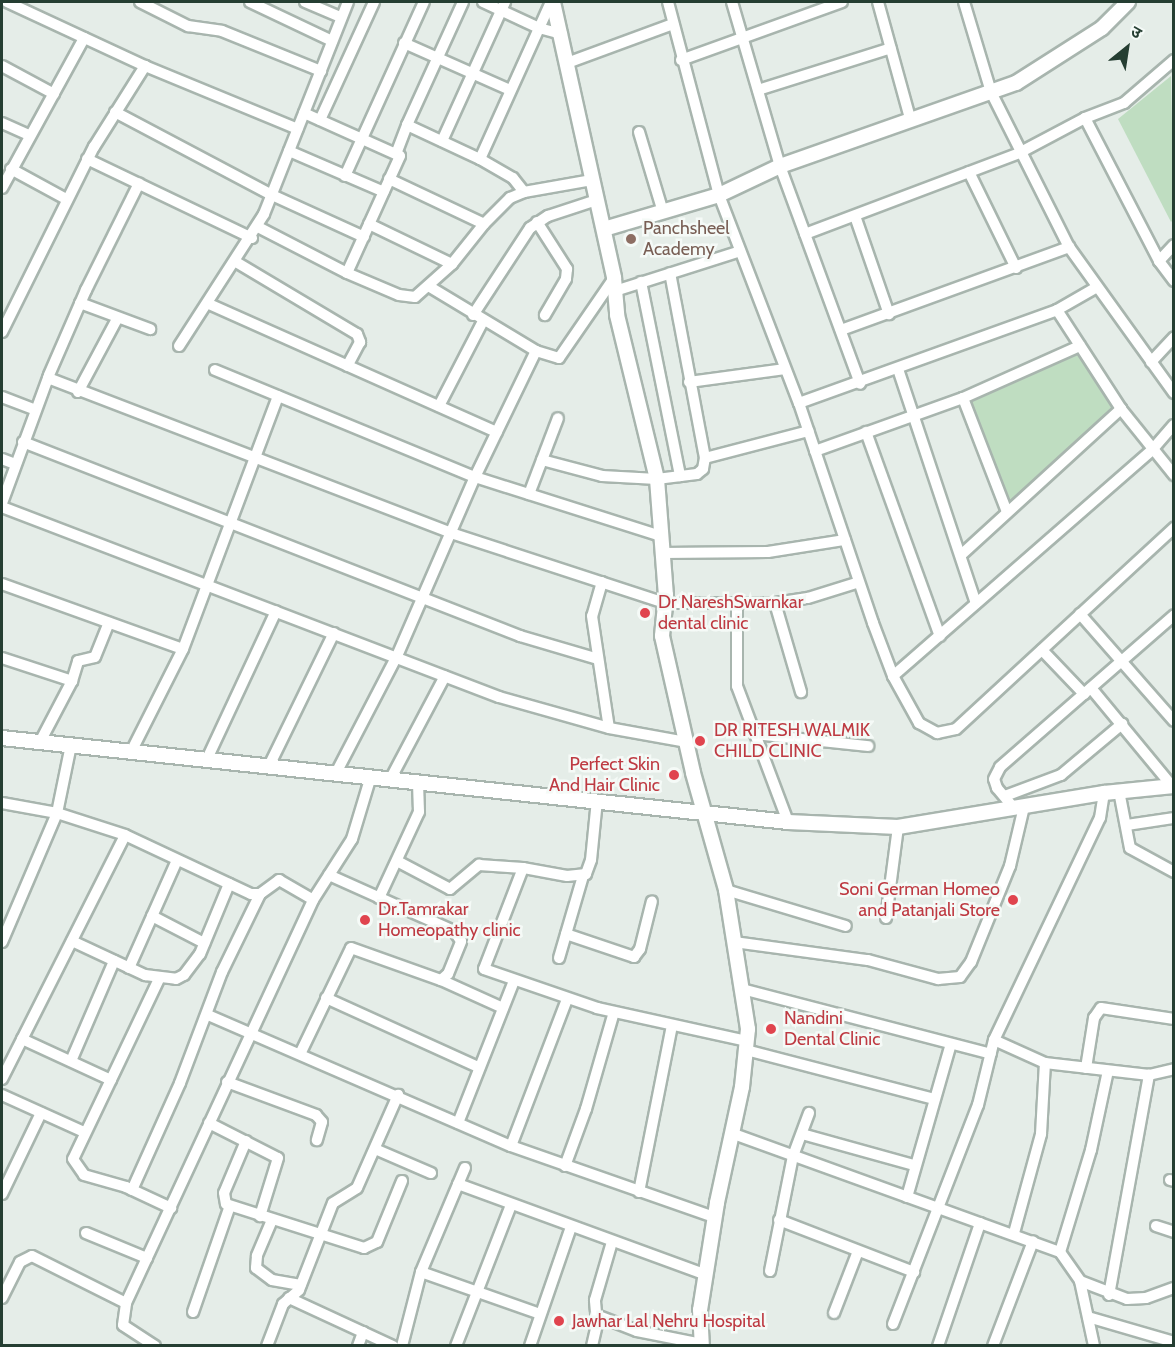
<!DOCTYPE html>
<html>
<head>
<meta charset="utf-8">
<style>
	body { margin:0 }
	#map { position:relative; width:1175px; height:1347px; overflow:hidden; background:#e5ede8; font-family:Cabin,"Noto Sans Devanagari",sans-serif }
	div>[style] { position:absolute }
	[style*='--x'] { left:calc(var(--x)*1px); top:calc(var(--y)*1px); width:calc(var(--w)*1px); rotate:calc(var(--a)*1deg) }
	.green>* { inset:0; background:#bfddc1 }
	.roads { filter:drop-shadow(2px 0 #a8b5ae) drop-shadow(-2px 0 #a8b5ae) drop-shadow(0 2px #a8b5ae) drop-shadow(0 -2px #a8b5ae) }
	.minor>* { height:10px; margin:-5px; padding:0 5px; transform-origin:5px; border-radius:5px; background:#fff }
	.tertiary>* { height:14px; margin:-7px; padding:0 7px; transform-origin:7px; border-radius:7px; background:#fff }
	.dots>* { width:16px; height:16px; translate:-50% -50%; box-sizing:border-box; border:3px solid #f5faf7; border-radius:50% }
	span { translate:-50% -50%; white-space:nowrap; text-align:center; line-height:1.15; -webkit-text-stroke:5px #f5faf7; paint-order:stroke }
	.education-label { font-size:18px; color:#785e54 }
	.left { translate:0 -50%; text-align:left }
	.health-label { font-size:18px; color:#be3a42 }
	.right { translate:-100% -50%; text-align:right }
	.frame { position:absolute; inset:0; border:3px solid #253e32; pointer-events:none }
	.north { position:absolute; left:1097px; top:18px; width:60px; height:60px; -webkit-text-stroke:4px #f5faf7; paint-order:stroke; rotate:30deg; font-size:16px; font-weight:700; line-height:24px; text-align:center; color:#253e32 }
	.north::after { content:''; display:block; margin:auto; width:21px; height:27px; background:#253e32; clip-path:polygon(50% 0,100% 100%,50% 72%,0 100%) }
</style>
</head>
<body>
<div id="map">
	<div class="green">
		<div style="clip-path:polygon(1171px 76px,1174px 219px,1171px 222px,1118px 119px)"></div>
		<div style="clip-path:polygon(1080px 346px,1121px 409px,1007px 512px,963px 398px)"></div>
	</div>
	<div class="roads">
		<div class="minor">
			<div style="--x:7;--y:2;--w:152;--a:24.9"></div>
			<div style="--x:145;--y:66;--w:165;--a:22.4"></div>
			<div style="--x:140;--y:2;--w:54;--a:26.6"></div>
			<div style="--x:188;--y:26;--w:34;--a:8"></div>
			<div style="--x:222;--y:31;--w:107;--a:22"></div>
			<div style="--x:250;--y:2;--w:91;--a:25.4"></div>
			<div style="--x:305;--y:2;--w:39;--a:23"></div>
			<div style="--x:483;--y:2;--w:62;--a:24.9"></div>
			<div style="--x:539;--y:28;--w:24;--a:15"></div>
			<div style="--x:668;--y:2;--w:200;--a:75.2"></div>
			<div style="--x:719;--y:195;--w:223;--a:69"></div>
			<div style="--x:799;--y:403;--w:232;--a:71.4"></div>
			<div style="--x:873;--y:623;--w:57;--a:69.3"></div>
			<div style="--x:893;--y:676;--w:54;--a:61"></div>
			<div style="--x:919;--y:723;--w:21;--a:29"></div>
			<div style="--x:937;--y:733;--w:19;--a:-12"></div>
			<div style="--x:956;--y:729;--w:297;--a:-42.7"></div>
			<div style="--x:732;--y:2;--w:171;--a:73.7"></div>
			<div style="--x:780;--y:166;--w:232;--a:69.8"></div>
			<div style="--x:878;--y:2;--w:120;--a:74.6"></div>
			<div style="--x:964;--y:2;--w:94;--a:73.3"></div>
			<div style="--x:991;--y:92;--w:174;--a:63.3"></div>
			<div style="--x:1069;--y:247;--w:180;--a:54.3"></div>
			<div style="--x:404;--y:43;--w:116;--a:23.9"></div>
			<div style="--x:681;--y:60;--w:171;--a:-19.8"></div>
			<div style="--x:567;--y:63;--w:113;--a:-20.2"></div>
			<div style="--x:2;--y:66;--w:59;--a:28.3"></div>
			<div style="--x:758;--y:90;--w:139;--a:-17.5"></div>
			<div style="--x:115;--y:112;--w:178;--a:27.9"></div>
			<div style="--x:272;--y:195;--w:101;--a:24.5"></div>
			<div style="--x:304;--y:113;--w:105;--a:24.1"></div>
			<div style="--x:400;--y:156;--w:128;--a:114.4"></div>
			<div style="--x:1085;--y:118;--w:161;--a:62.6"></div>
			<div style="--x:1159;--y:261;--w:25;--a:53"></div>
			<div style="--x:320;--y:120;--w:130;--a:-65.4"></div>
			<div style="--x:2;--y:123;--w:30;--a:24"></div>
			<div style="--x:407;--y:125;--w:135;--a:-65.5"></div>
			<div style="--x:639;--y:132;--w:84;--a:73.3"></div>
			<div style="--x:442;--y:141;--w:153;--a:-65.6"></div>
			<div style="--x:289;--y:151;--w:103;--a:23.3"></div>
			<div style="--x:396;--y:154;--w:31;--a:-69"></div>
			<div style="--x:407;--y:125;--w:81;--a:25"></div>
			<div style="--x:480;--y:159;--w:38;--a:30"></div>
			<div style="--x:513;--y:178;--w:18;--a:52"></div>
			<div style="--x:87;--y:159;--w:183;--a:25.6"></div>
			<div style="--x:480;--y:159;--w:172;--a:-65.7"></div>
			<div style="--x:11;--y:169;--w:63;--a:28.6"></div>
			<div style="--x:969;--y:172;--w:107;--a:63.9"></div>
			<div style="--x:345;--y:176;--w:191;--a:-65.6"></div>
			<div style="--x:389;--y:179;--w:105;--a:25.3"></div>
			<div style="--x:2;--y:188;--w:171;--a:-61.3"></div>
			<div style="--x:855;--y:216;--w:104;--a:70.9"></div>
			<div style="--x:537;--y:222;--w:56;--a:57.4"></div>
			<div style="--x:567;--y:269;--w:10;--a:96"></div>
			<div style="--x:566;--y:279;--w:42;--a:120.3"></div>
			<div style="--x:369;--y:224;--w:92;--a:25.7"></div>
			<div style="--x:258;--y:227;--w:100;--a:27.3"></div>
			<div style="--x:347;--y:273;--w:56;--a:22.9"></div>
			<div style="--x:399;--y:295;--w:16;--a:7"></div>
			<div style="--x:415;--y:297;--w:50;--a:-41.7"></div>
			<div style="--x:452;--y:264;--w:51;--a:-51.3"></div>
			<div style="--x:484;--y:224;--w:37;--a:-45"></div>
			<div style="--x:510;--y:198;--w:15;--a:-23"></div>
			<div style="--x:524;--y:192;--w:69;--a:-10"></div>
			<div style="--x:805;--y:234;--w:229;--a:-20.7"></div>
			<div style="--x:1019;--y:153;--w:75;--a:-27.9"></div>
			<div style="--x:1085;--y:118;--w:42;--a:-21"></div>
			<div style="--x:1124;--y:103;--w:66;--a:-40.7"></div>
			<div style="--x:1159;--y:261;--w:22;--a:-47"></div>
			<div style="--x:236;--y:262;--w:141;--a:30.8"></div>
			<div style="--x:357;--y:334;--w:9;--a:69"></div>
			<div style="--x:360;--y:342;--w:27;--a:118"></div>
			<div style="--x:641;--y:282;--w:198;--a:78.6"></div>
			<div style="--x:430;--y:287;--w:124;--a:31.1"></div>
			<div style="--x:615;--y:291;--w:131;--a:-17.7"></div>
			<div style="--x:80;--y:303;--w:75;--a:20.4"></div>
			<div style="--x:209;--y:304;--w:315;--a:24"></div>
			<div style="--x:1057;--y:310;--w:46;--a:-29.9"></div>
			<div style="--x:473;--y:315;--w:104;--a:-56.8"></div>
			<div style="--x:530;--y:228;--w:22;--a:-34"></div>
			<div style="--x:548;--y:216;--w:52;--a:-18.1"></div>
			<div style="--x:841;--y:330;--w:243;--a:-20"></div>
			<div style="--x:2;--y:332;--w:207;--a:-63.6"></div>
			<div style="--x:94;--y:147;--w:96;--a:-57.8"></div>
			<div style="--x:179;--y:346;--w:157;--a:-57.2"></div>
			<div style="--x:264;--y:214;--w:228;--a:-68.4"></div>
			<div style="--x:1151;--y:362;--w:34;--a:-47"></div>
			<div style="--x:898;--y:369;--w:247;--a:71.6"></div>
			<div style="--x:215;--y:370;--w:281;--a:22.4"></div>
			<div style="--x:475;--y:477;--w:195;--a:17.6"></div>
			<div style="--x:48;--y:378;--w:432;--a:21"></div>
			<div style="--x:451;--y:533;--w:225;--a:18.1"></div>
			<div style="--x:665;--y:603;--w:110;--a:0"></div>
			<div style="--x:775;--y:603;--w:33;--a:-9"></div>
			<div style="--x:808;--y:598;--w:53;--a:-17.4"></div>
			<div style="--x:689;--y:382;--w:97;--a:-7.7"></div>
			<div style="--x:78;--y:392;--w:83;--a:-61.9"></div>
			<div style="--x:2;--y:397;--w:36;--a:21"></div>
			<div style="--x:963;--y:398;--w:122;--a:68.9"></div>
			<div style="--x:799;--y:403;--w:274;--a:-19.8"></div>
			<div style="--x:1057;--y:310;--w:118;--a:57.1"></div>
			<div style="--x:1121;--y:409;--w:85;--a:51.2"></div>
			<div style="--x:439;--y:406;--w:96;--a:-62.6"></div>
			<div style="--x:866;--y:432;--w:217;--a:70.1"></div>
			<div style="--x:23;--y:442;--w:534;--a:21.32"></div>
			<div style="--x:520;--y:636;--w:81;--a:16.4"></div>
			<div style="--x:815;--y:451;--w:157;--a:-19.7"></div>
			<div style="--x:963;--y:398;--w:128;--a:-24"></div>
			<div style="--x:705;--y:458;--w:107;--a:-14.6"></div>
			<div style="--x:2;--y:459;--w:14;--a:21"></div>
			<div style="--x:542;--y:460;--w:62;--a:14.9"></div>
			<div style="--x:602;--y:476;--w:55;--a:3.1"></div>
			<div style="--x:657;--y:479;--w:40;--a:-7.1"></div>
			<div style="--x:697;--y:474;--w:8;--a:-40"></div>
			<div style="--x:703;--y:469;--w:11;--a:-80"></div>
			<div style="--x:705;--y:458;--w:188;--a:-100.7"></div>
			<div style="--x:529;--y:494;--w:81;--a:-69.1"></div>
			<div style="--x:2;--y:503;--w:136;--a:-69.8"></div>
			<div style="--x:49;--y:375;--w:93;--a:-66.5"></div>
			<div style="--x:86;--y:290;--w:119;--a:-63.6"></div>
			<div style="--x:2;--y:507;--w:532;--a:20.92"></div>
			<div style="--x:499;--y:697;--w:114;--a:15.7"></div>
			<div style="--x:609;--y:728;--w:78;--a:10.3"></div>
			<div style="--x:662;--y:553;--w:106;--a:-0.5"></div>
			<div style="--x:768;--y:552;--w:78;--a:-8.9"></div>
			<div style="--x:961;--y:555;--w:217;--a:-42.4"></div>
			<div style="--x:602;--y:582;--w:35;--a:106"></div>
			<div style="--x:592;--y:616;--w:113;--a:81.4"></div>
			<div style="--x:2;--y:584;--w:192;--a:19.8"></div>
			<div style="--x:775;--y:603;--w:93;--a:73.7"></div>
			<div style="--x:737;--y:604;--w:82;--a:90"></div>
			<div style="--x:737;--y:686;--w:145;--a:69.4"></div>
			<div style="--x:1080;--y:614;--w:142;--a:48.7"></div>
			<div style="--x:1042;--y:650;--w:61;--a:46.3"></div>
			<div style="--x:2;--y:658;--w:74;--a:18.2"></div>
			<div style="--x:893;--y:676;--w:344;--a:-41.1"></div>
			<div style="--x:1152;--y:450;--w:33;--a:-49"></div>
			<div style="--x:1091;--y:688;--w:127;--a:50.4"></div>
			<div style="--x:755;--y:734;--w:114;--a:6.1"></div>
			<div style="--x:40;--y:742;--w:69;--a:-62.3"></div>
			<div style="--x:72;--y:681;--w:21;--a:-73"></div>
			<div style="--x:78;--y:661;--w:17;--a:-13"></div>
			<div style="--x:95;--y:657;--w:37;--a:-68"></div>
			<div style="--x:131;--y:752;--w:115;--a:-63.2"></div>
			<div style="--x:183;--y:649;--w:270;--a:-69.4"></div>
			<div style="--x:207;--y:759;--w:163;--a:-65"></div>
			<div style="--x:269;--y:766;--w:148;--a:-64"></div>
			<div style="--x:336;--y:773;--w:132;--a:-62.5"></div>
			<div style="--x:397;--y:656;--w:195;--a:-66.5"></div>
			<div style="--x:475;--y:477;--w:140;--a:-64.2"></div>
			<div style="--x:536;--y:351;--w:24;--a:17"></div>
			<div style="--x:559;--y:358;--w:97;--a:-55.5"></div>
			<div style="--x:391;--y:778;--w:115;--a:-62.1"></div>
			<div style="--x:1119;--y:791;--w:58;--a:79.1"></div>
			<div style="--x:1130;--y:848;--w:50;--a:28.6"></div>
			<div style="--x:1005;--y:796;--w:60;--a:-20.6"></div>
			<div style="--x:1061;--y:775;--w:80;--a:-39.9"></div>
			<div style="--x:597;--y:800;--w:60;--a:95.7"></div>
			<div style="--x:591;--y:860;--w:15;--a:110"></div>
			<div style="--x:586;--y:874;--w:19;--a:174"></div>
			<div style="--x:567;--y:876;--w:45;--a:-169.7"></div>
			<div style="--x:523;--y:868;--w:108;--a:111.1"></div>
			<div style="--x:484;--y:969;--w:120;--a:19"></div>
			<div style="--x:597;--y:1008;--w:154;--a:12.4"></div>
			<div style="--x:2;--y:803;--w:56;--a:10.3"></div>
			<div style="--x:57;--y:813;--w:71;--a:17.9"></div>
			<div style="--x:125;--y:835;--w:139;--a:25.1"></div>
			<div style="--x:251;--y:894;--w:9;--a:0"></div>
			<div style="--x:260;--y:894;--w:24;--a:-36"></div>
			<div style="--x:279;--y:880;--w:39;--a:30"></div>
			<div style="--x:1013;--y:807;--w:25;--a:-130"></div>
			<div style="--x:997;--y:788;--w:9;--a:-108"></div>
			<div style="--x:994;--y:779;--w:13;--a:-63"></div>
			<div style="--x:1000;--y:767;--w:231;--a:-41.1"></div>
			<div style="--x:1127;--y:825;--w:48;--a:-8.5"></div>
			<div style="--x:397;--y:861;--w:60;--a:27.8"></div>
			<div style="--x:450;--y:889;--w:38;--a:-40"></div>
			<div style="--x:479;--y:865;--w:44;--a:3.9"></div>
			<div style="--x:726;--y:890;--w:125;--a:16.7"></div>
			<div style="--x:379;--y:898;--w:95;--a:-65.1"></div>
			<div style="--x:419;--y:812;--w:31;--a:-92"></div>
			<div style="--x:152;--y:916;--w:59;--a:27.4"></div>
			<div style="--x:886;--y:918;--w:92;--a:-82.5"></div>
			<div style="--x:566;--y:934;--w:72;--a:18.7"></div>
			<div style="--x:634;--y:957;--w:10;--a:-53"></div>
			<div style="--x:640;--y:949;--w:49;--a:-76"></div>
			<div style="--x:72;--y:941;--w:81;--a:25"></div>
			<div style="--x:145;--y:975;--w:31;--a:7"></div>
			<div style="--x:176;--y:979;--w:9;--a:-27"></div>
			<div style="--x:184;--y:975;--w:26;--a:-53"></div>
			<div style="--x:200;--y:954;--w:76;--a:-67.5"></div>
			<div style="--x:2;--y:942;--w:140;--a:-66.9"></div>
			<div style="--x:57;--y:813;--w:69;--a:-78.4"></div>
			<div style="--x:734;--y:942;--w:135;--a:7.7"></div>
			<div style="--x:868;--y:960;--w:73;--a:15.2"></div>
			<div style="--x:938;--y:979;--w:22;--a:-5"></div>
			<div style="--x:960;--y:977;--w:19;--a:-54"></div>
			<div style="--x:971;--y:962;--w:104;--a:-67.9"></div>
			<div style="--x:1010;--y:866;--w:61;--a:-76.7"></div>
			<div style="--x:559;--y:958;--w:85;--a:-73.7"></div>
			<div style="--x:129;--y:968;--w:118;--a:-66"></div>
			<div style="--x:159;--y:979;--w:199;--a:115.5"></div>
			<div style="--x:73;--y:1159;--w:19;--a:55"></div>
			<div style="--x:84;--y:1175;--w:44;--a:15.9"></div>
			<div style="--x:126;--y:1187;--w:50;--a:25"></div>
			<div style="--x:441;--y:980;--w:68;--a:24.3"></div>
			<div style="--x:742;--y:989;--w:257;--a:14.6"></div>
			<div style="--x:326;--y:998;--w:167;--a:24.4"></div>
			<div style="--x:208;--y:1015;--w:330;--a:23.4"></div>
			<div style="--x:511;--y:1146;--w:215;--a:19.3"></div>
			<div style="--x:22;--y:1039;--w:98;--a:24.7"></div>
			<div style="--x:994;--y:1040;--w:56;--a:24.3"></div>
			<div style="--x:1045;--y:1063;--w:105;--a:6.6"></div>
			<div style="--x:1149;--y:1075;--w:26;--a:-13"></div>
			<div style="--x:746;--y:1050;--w:194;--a:14.6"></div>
			<div style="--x:301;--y:1052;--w:115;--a:-64.3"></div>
			<div style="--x:351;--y:948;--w:96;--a:19.6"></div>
			<div style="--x:441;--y:980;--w:9;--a:-41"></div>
			<div style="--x:448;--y:974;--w:35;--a:-68"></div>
			<div style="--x:461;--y:941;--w:12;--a:-125"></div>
			<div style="--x:454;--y:931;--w:137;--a:-155.9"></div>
			<div style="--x:71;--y:1061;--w:109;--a:-66.7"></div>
			<div style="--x:1086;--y:1068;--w:51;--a:-80.9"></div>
			<div style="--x:1094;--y:1018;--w:12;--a:-55"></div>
			<div style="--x:1101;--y:1008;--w:74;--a:8.6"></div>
			<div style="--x:2;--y:1079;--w:273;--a:-63.2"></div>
			<div style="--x:227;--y:1082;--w:95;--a:20.3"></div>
			<div style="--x:316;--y:1115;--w:9;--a:49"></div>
			<div style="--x:322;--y:1122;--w:19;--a:106"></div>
			<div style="--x:2;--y:1095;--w:90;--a:24.3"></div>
			<div style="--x:209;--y:1123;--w:77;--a:26.9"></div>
			<div style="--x:278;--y:1158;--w:61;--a:107.2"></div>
			<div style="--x:458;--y:1123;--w:153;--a:-68.5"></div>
			<div style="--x:731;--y:1133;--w:350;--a:19.9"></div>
			<div style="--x:1060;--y:1252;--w:35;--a:55"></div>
			<div style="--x:1080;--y:1281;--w:66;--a:77.8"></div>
			<div style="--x:802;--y:1134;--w:116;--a:15.5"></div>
			<div style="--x:246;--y:1141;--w:56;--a:112.9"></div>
			<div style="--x:224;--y:1193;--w:11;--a:80"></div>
			<div style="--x:226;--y:1204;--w:145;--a:17.7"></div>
			<div style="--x:364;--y:1248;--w:14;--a:-25"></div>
			<div style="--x:377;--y:1242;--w:66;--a:-67.7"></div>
			<div style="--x:511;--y:1146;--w:157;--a:-69.1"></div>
			<div style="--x:375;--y:1149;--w:61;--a:23.2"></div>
			<div style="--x:565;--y:1166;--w:61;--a:-69.8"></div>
			<div style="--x:586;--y:1109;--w:101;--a:-73.9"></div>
			<div style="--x:1170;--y:1180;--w:4;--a:14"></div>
			<div style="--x:458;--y:1184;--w:264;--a:20.1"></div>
			<div style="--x:132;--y:1190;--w:117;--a:-65.8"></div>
			<div style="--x:180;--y:1083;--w:119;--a:-69.3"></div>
			<div style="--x:222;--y:972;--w:87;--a:-64"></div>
			<div style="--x:639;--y:1192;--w:169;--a:-78.8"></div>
			<div style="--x:2;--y:1194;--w:90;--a:-64.3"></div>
			<div style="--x:907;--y:1197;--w:159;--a:-74"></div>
			<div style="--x:272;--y:1220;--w:39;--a:113"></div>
			<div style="--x:257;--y:1256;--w:12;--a:95"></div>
			<div style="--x:256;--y:1268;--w:20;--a:37"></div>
			<div style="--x:272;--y:1280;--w:29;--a:10"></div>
			<div style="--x:779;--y:1220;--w:145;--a:21.1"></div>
			<div style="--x:1156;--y:1226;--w:19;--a:18"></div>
			<div style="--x:86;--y:1233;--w:66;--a:22.3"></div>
			<div style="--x:1014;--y:1233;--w:103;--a:-74.7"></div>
			<div style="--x:1041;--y:1134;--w:71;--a:-86.8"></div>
			<div style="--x:1060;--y:1252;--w:107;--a:-73.1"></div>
			<div style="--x:1091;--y:1150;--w:81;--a:-77.9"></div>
			<div style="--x:770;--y:1271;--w:117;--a:-78.7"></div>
			<div style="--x:793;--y:1156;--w:46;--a:-69.6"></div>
			<div style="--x:421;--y:1272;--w:126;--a:19.4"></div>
			<div style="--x:1080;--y:1281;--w:50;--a:21"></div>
			<div style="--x:1127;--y:1299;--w:19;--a:-3"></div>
			<div style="--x:1146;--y:1298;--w:30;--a:-20"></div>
			<div style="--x:1109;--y:1295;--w:224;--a:-79.7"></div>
			<div style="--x:2;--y:1298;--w:40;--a:-63.4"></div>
			<div style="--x:20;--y:1262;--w:13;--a:-27"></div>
			<div style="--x:32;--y:1256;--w:105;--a:26.6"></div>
			<div style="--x:289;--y:1298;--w:115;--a:24.8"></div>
			<div style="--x:193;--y:1312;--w:112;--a:-70.8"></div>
			<div style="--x:834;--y:1313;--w:66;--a:-68.8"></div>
			<div style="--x:596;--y:1315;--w:44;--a:21.3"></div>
			<div style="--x:637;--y:1331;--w:66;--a:11.3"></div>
			<div style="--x:1088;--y:1317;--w:90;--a:16.2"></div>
			<div style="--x:893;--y:1324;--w:235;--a:-68.8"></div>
			<div style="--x:978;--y:1105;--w:67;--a:-76.2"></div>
			<div style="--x:994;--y:1040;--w:246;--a:-64.5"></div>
			<div style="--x:1100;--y:818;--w:25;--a:-81"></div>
			<div style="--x:155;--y:1346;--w:38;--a:-147"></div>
			<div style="--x:123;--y:1325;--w:22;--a:-82"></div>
			<div style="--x:126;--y:1303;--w:444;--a:-65.1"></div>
			<div style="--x:313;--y:900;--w:72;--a:-57.4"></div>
			<div style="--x:352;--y:839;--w:66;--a:-73.2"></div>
			<div style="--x:267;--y:1346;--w:45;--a:-69.1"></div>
			<div style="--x:283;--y:1304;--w:21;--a:-41"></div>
			<div style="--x:299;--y:1290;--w:93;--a:-68.7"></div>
			<div style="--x:333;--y:1203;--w:28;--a:-32"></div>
			<div style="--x:357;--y:1188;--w:102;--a:-66.2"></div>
			<div style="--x:358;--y:1346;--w:15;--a:-70"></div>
			<div style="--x:402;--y:1346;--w:76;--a:-75.6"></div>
			<div style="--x:421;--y:1272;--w:113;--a:-67.1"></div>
			<div style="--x:456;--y:1346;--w:151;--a:-68.7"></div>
			<div style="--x:530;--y:1346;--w:126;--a:-71"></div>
			<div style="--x:592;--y:1346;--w:23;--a:-77"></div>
			<div style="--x:597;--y:1324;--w:24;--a:-95"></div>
			<div style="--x:595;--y:1300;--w:60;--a:-73.7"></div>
			<div style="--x:938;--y:1346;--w:130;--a:-71.1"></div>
			<div style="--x:993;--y:1346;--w:112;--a:-69.1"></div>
		</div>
		<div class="tertiary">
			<div style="--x:553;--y:2;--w:283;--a:77.5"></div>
			<div style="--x:614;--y:278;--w:37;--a:85"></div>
			<div style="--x:617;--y:315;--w:169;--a:76.3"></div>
			<div style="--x:657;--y:479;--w:116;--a:85.6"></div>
			<div style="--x:666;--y:595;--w:41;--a:95.6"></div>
			<div style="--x:662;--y:636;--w:140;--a:77.2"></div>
			<div style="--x:693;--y:773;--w:122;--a:74.2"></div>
			<div style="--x:726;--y:890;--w:141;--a:81"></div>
			<div style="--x:748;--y:1029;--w:58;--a:95.9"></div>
			<div style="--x:742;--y:1087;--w:119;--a:102.2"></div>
			<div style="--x:717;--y:1203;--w:108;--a:99"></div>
			<div style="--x:700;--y:1310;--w:36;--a:87"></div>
			<div style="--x:604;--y:229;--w:120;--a:-16.5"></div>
			<div style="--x:719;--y:195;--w:68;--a:-25.4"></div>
			<div style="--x:780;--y:166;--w:250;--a:-19.4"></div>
			<div style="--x:1016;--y:83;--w:102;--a:-32.6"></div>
			<div style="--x:1102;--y:28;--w:37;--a:-45"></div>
			<div style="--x:2;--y:738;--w:790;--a:6.1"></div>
			<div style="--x:788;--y:822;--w:110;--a:2.6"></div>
			<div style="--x:898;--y:827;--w:209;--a:-9.4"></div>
			<div style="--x:1104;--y:793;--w:70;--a:-5.7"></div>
		</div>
	</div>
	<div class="dots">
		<div style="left:631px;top:239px;background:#8d6e63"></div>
		<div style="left:645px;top:613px;background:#e0444e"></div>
		<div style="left:700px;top:741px;background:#e0444e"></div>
		<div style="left:674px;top:775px;background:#e0444e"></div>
		<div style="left:1013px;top:900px;background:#e0444e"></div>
		<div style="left:365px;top:920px;background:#e0444e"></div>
		<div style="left:771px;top:1029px;background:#e0444e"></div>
		<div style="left:559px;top:1321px;background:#e0444e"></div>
	</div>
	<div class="education-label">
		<span class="left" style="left:643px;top:239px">Panchsheel<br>Academy</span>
	</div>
	<div class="health-label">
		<span class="left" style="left:658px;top:613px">Dr NareshSwarnkar<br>dental clinic</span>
		<span class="left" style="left:714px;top:741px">DR RITESH WALMIK<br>CHILD CLINIC</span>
		<span class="right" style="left:660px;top:775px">Perfect Skin<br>And Hair Clinic</span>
		<span class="right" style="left:1000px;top:900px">Soni German Homeo<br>and Patanjali Store</span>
		<span class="left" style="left:378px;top:920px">Dr.Tamrakar<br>Homeopathy clinic</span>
		<span class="left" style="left:784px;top:1029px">Nandini<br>Dental Clinic</span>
		<span class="left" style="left:572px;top:1321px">Jawhar Lal Nehru Hospital</span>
	</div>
	<div class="frame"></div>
	<div class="north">उ</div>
</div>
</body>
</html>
